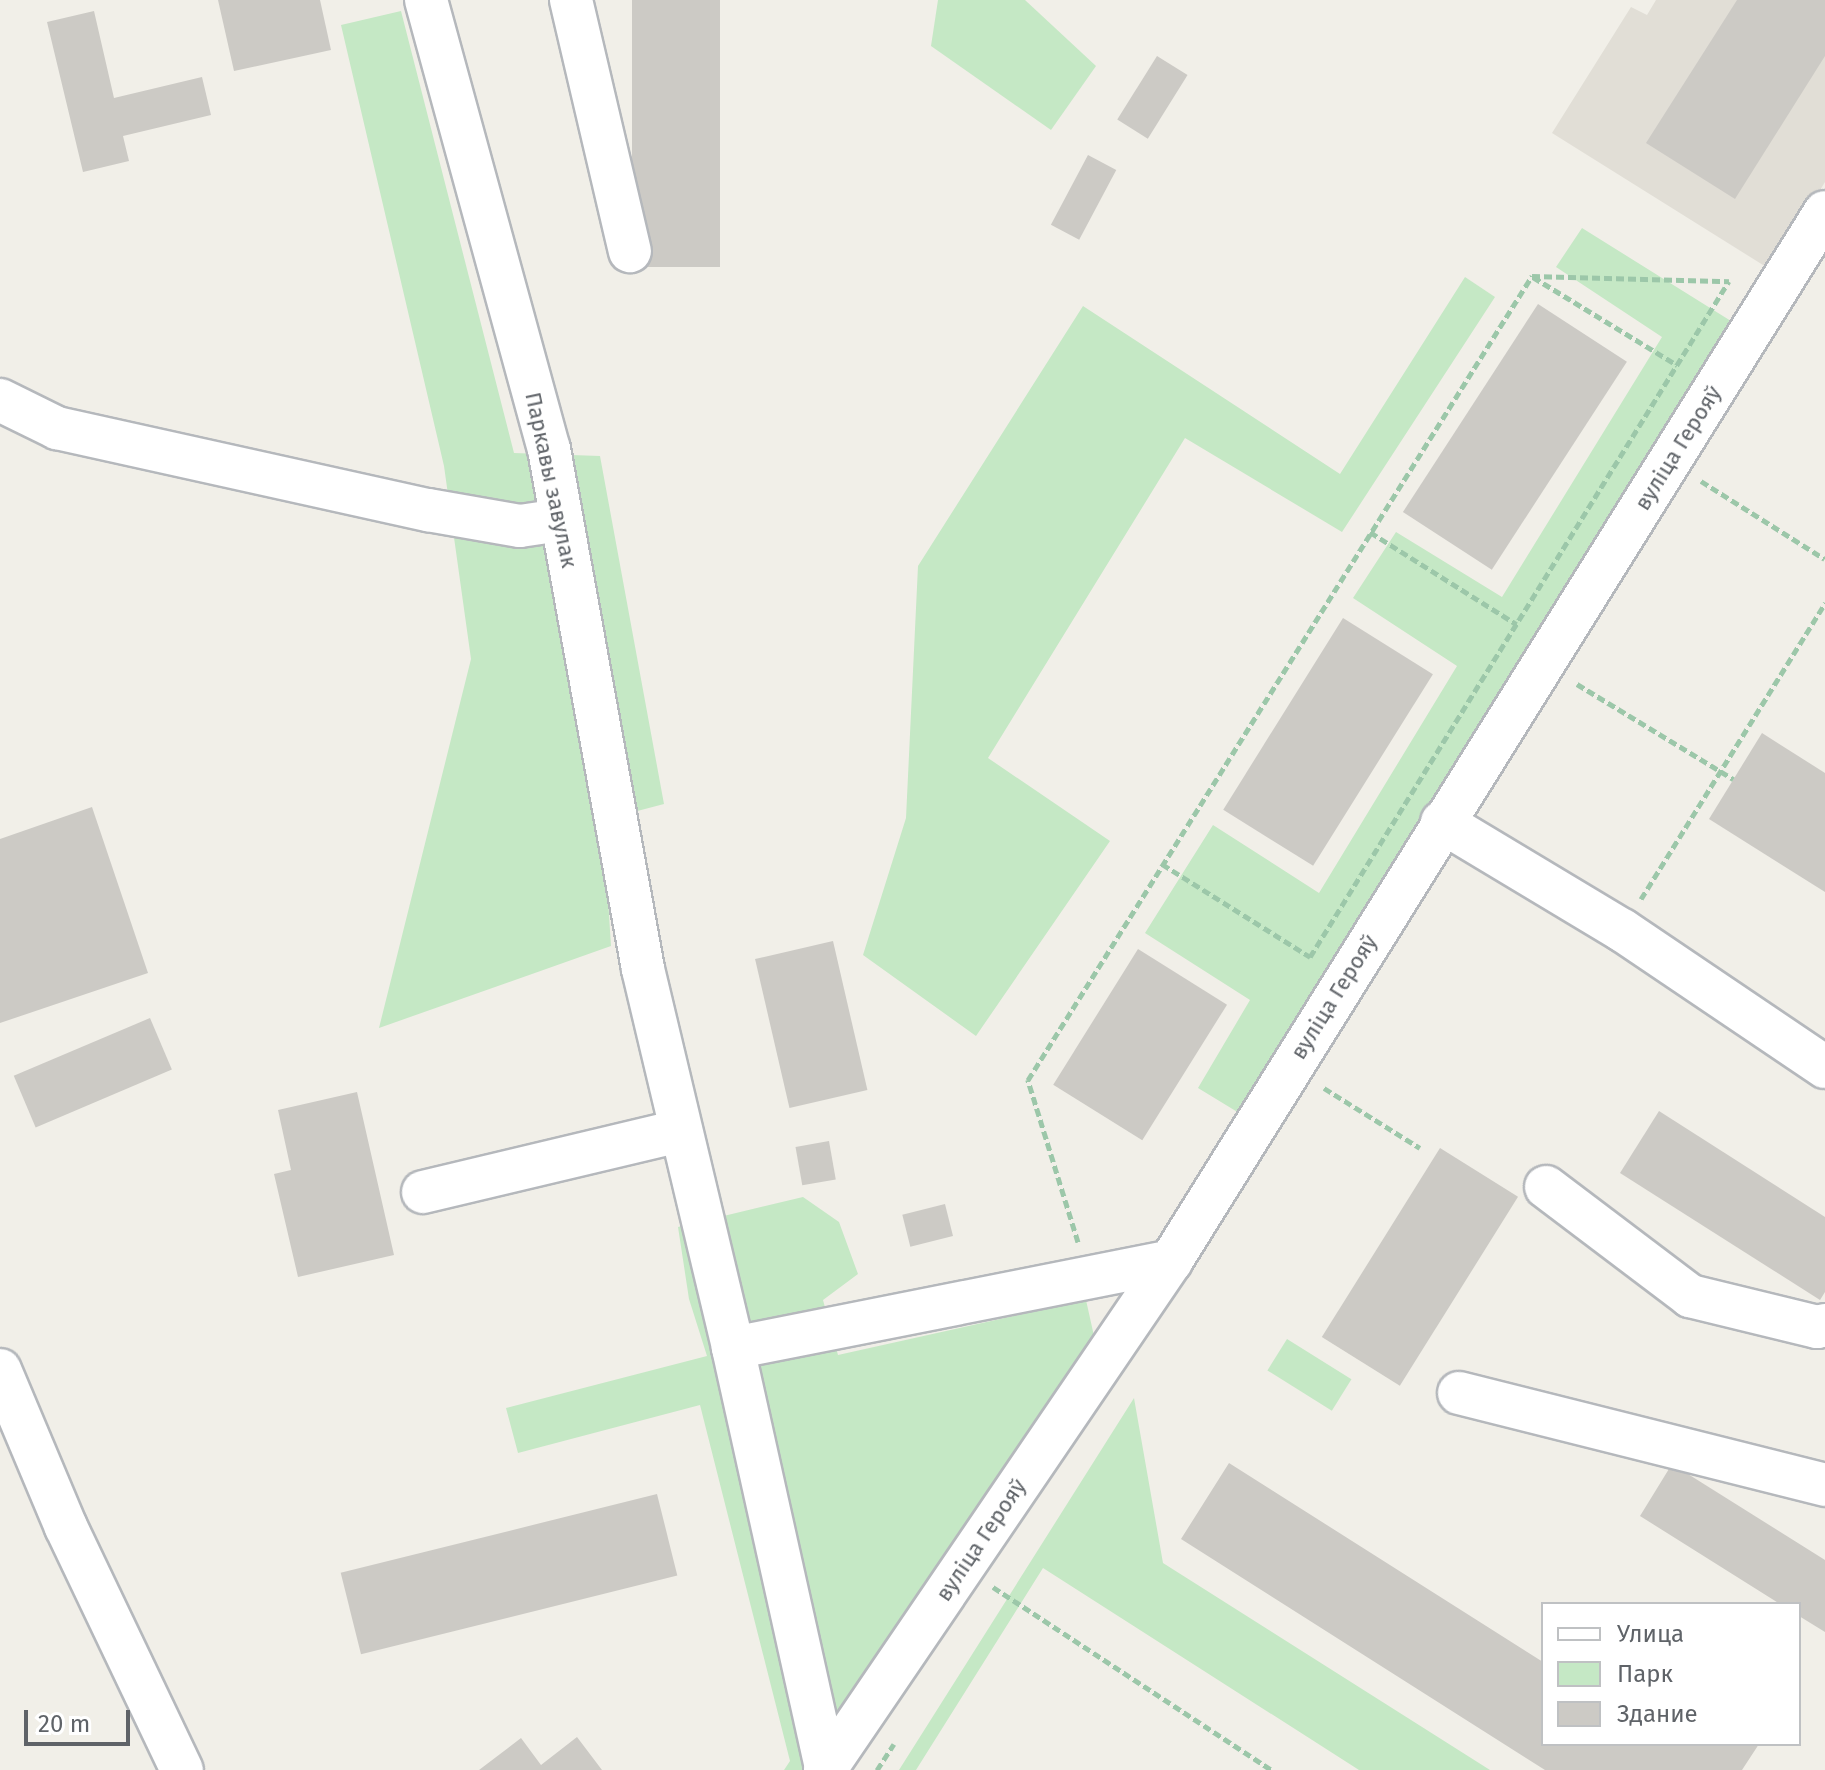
<!DOCTYPE html>
<html>
<head>
<meta charset="utf-8">
<style>
	body { margin:0 }
	#map { position:relative; width:1825px; height:1770px; overflow:hidden; background:#f1efe8; font-family:"Fira Sans",sans-serif }
	div>[style] { position:absolute }
	[style*='--x'] { left:calc(var(--x)*1px); top:calc(var(--y)*1px); width:calc(var(--w)*1px); rotate:calc(var(--a)*1deg) }
	.education>* { inset:0; background:#e1ded6 }
	.green>* { inset:0; background:#c5e8c5; transform-origin:0 0 }
	.building>* { inset:0; background:#cccac5; transform-origin:0 0 }
	.path>* { height:5px; margin-top:-2.5px; transform-origin:0; background:repeating-linear-gradient(90deg,#9cc7a9 0 8px,transparent 0 12px) }
	.roads { filter:drop-shadow(2px 0 #b5b8bc) drop-shadow(-2px 0 #b5b8bc) drop-shadow(0 2px #b5b8bc) drop-shadow(0 -2px #b5b8bc) }
	.minor>* { height:42px; margin:-21px; padding:0 21px; transform-origin:21px; border-radius:21px; background:#fff }
	span { translate:-50% -50%; white-space:nowrap; text-align:center; line-height:1.15; -webkit-text-stroke:6px #fff; paint-order:stroke }
	.street-label { font-size:22px; color:#5f6368 }
	.legend { position:absolute; left:1541px; top:1602px; width:260px; height:144px; box-sizing:border-box; background:#fff; border:2px solid #bfc1c3; margin:0; padding:10px 14px; list-style:none; font-size:24px; color:#5f6368 }
	.legend li { display:flex; align-items:center; gap:16px; height:40px }
	.legend b { width:40px; border:2px solid #bfc1c3 }
	.scale { position:absolute; left:24px; top:1710px; width:106px; height:36px; box-sizing:border-box; border:4px solid #5f6368; border-top:0; padding-left:10px; font-size:24px; line-height:28px; white-space:nowrap; color:#5f6368; -webkit-text-stroke:6px #fff; paint-order:stroke }
</style>
</head>
<body>
<div id="map">
	<div class="education">
		<div style="clip-path:polygon(1656px 0,1825px 0,1825px 182px,1771px 270px,1552px 133px,1631px 7px,1647px 15px)"></div>
	</div>
	<div class="green">
		<div style="clip-path:polygon(938px 0,1025px 0,1096px 66px,1051px 130px,931px 46px)"></div>
		<div style="clip-path:polygon(401px 11px,514px 453px,600px 456px,664px 804px,603px 820px,611px 946px,379px 1028px,471px 659px,444px 466px,341px 25px)"></div>
		<div style="clip-path:polygon(1582px 228px,1739px 326px,1244px 1116px,1198px 1088px,1250px 1000px,1145px 933px,1213px 825px,1319px 893px,1457px 666px,1353px 598px,1396px 532px,1502px 597px,1662px 337px,1556px 267px)"></div>
		<div style="clip-path:polygon(1465px 277px,1495px 297px,1342px 532px,1185px 438px,988px 758px,1110px 841px,976px 1036px,863px 955px,906px 818px,918px 566px,1083px 306px,1340px 474px)"></div>
		<div style="clip-path:polygon(803px 1197px,839px 1222px,858px 1274px,823px 1300px,838px 1355px,1086px 1300px,1096px 1345px,818px 1770px,784px 1770px,790px 1761px,700px 1405px,518px 1453px,506px 1408px,707px 1356px,689px 1299px,678px 1227px)"></div>
		<div style="left:1287px;top:1339px;width:76px;height:37px;rotate:32deg"></div>
		<div style="clip-path:polygon(1134px 1398px,1163px 1563px,1490px 1770px,1359px 1770px,1043px 1568px,916px 1770px,899px 1770px)"></div>
	</div>
	<div class="building">
		<div style="clip-path:polygon(218px 0,320px 0,331px 50px,234px 71px)"></div>
		<div style="left:632px;top:0;width:88px;height:267px"></div>
		<div style="clip-path:polygon(1737px 0,1825px 0,1825px 56px,1735px 199px,1646px 143px)"></div>
		<div style="clip-path:polygon(94px 11px,114px 98px,202px 77px,211px 115px,123px 136px,129px 161px,83px 172px,47px 22px)"></div>
		<div style="left:1157px;top:56px;width:36px;height:75px;rotate:32deg"></div>
		<div style="left:1088px;top:155px;width:32px;height:79px;rotate:28deg"></div>
		<div style="left:1538px;top:304px;width:106px;height:248px;rotate:33deg"></div>
		<div style="left:1343px;top:618px;width:106px;height:226px;rotate:32deg"></div>
		<div style="clip-path:polygon(1762px 733px,1825px 773px,1825px 892px,1709px 819px)"></div>
		<div style="clip-path:polygon(92px 807px,148px 973px,0 1023px,0 839px)"></div>
		<div style="left:833px;top:941px;width:153px;height:80px;rotate:77deg"></div>
		<div style="left:1138px;top:949px;width:105px;height:160px;rotate:32deg"></div>
		<div style="left:150px;top:1018px;width:56px;height:148px;rotate:67deg"></div>
		<div style="clip-path:polygon(357px 1092px,394px 1255px,298px 1277px,274px 1174px,291px 1170px,278px 1110px)"></div>
		<div style="clip-path:polygon(1659px 1111px,1825px 1217px,1825px 1292px,1820px 1300px,1620px 1173px)"></div>
		<div style="left:829px;top:1141px;width:39px;height:34px;rotate:80deg"></div>
		<div style="left:1440px;top:1148px;width:92px;height:223px;rotate:32deg"></div>
		<div style="left:945px;top:1204px;width:33px;height:44px;rotate:76deg"></div>
		<div style="clip-path:polygon(1229px 1463px,1543px 1662px,1543px 1744px,1759px 1744px,1742px 1770px,1545px 1770px,1181px 1539px)"></div>
		<div style="clip-path:polygon(1672px 1464px,1825px 1560px,1825px 1632px,1799px 1616px,1799px 1604px,1780px 1604px,1640px 1516px)"></div>
		<div style="left:657px;top:1494px;width:84px;height:326px;rotate:76deg"></div>
		<div style="clip-path:polygon(577px 1737px,602px 1770px,479px 1770px,521px 1738px,541px 1765px)"></div>
	</div>
	<div class="path">
		<div style="--x:1533;--y:277;--w:169;--a:31.4"></div>
		<div style="--x:1701;--y:481;--w:146;--a:32.2"></div>
		<div style="--x:1370;--y:532;--w:173;--a:32.2"></div>
		<div style="--x:1577;--y:684;--w:183;--a:31.3"></div>
		<div style="--x:1162;--y:864;--w:175;--a:32.1"></div>
		<div style="--x:1310;--y:957;--w:795;--a:-58.21"></div>
		<div style="--x:1641;--y:899;--w:349;--a:-58.1"></div>
		<div style="--x:1324;--y:1088;--w:113;--a:32"></div>
		<div style="--x:1078;--y:1242;--w:170;--a:-107.2"></div>
		<div style="--x:1028;--y:1080;--w:949;--a:-57.92"></div>
		<div style="--x:1532;--y:276;--w:197;--a:1.5"></div>
		<div style="--x:993;--y:1587;--w:334;--a:33.3"></div>
		<div style="--x:877;--y:1770;--w:31;--a:-57"></div>
	</div>
	<div class="roads">
		<div class="minor">
			<div style="--x:426;--y:0;--w:466;--a:74.7"></div>
			<div style="--x:549;--y:449;--w:528;--a:79.75"></div>
			<div style="--x:643;--y:969;--w:390;--a:76.6"></div>
			<div style="--x:733;--y:1348;--w:430;--a:77.5"></div>
			<div style="--x:571;--y:0;--w:258;--a:76.8"></div>
			<div style="--x:0;--y:400;--w:64;--a:26.2"></div>
			<div style="--x:57;--y:428;--w:380;--a:12.5"></div>
			<div style="--x:428;--y:510;--w:93;--a:9.9"></div>
			<div style="--x:520;--y:526;--w:41;--a:-8.3"></div>
			<div style="--x:1442;--y:822;--w:210;--a:31"></div>
			<div style="--x:1622;--y:930;--w:245;--a:34"></div>
			<div style="--x:1546;--y:1187;--w:181;--a:37.1"></div>
			<div style="--x:1690;--y:1296;--w:131;--a:13.7"></div>
			<div style="--x:1817;--y:1327;--w:8;--a:-14"></div>
			<div style="--x:423;--y:1192;--w:264;--a:-13.4"></div>
			<div style="--x:733;--y:1348;--w:447;--a:-11.2"></div>
			<div style="--x:0;--y:1370;--w:170;--a:67.2"></div>
			<div style="--x:66;--y:1527;--w:269;--a:64.5"></div>
			<div style="--x:1459;--y:1393;--w:377;--a:14.1"></div>
			<div style="--x:825;--y:1770;--w:615;--a:-55.79"></div>
			<div style="--x:1171;--y:1261;--w:1236;--a:-58.06"></div>
		</div>
	</div>
	<div class="street-label">
		<span style="left:1678px;top:448px;rotate:-58deg">вуліца Герояў</span>
		<span style="left:551px;top:480px;rotate:78deg">Паркавы завулак</span>
		<span style="left:1334px;top:997px;rotate:-58deg">вуліца Герояў</span>
		<span style="left:981px;top:1540px;rotate:-56deg">вуліца Герояў</span>
	</div>
	<ul class="legend">
	<li><b style="height:10px;background:#fff"></b>Улица</li>
	<li><b style="height:22px;background:#c5e8c5"></b>Парк</li>
	<li><b style="height:22px;background:#cccac5"></b>Здание</li>
	</ul>
	<div class="scale">20 m</div>
</div>
</body>
</html>
